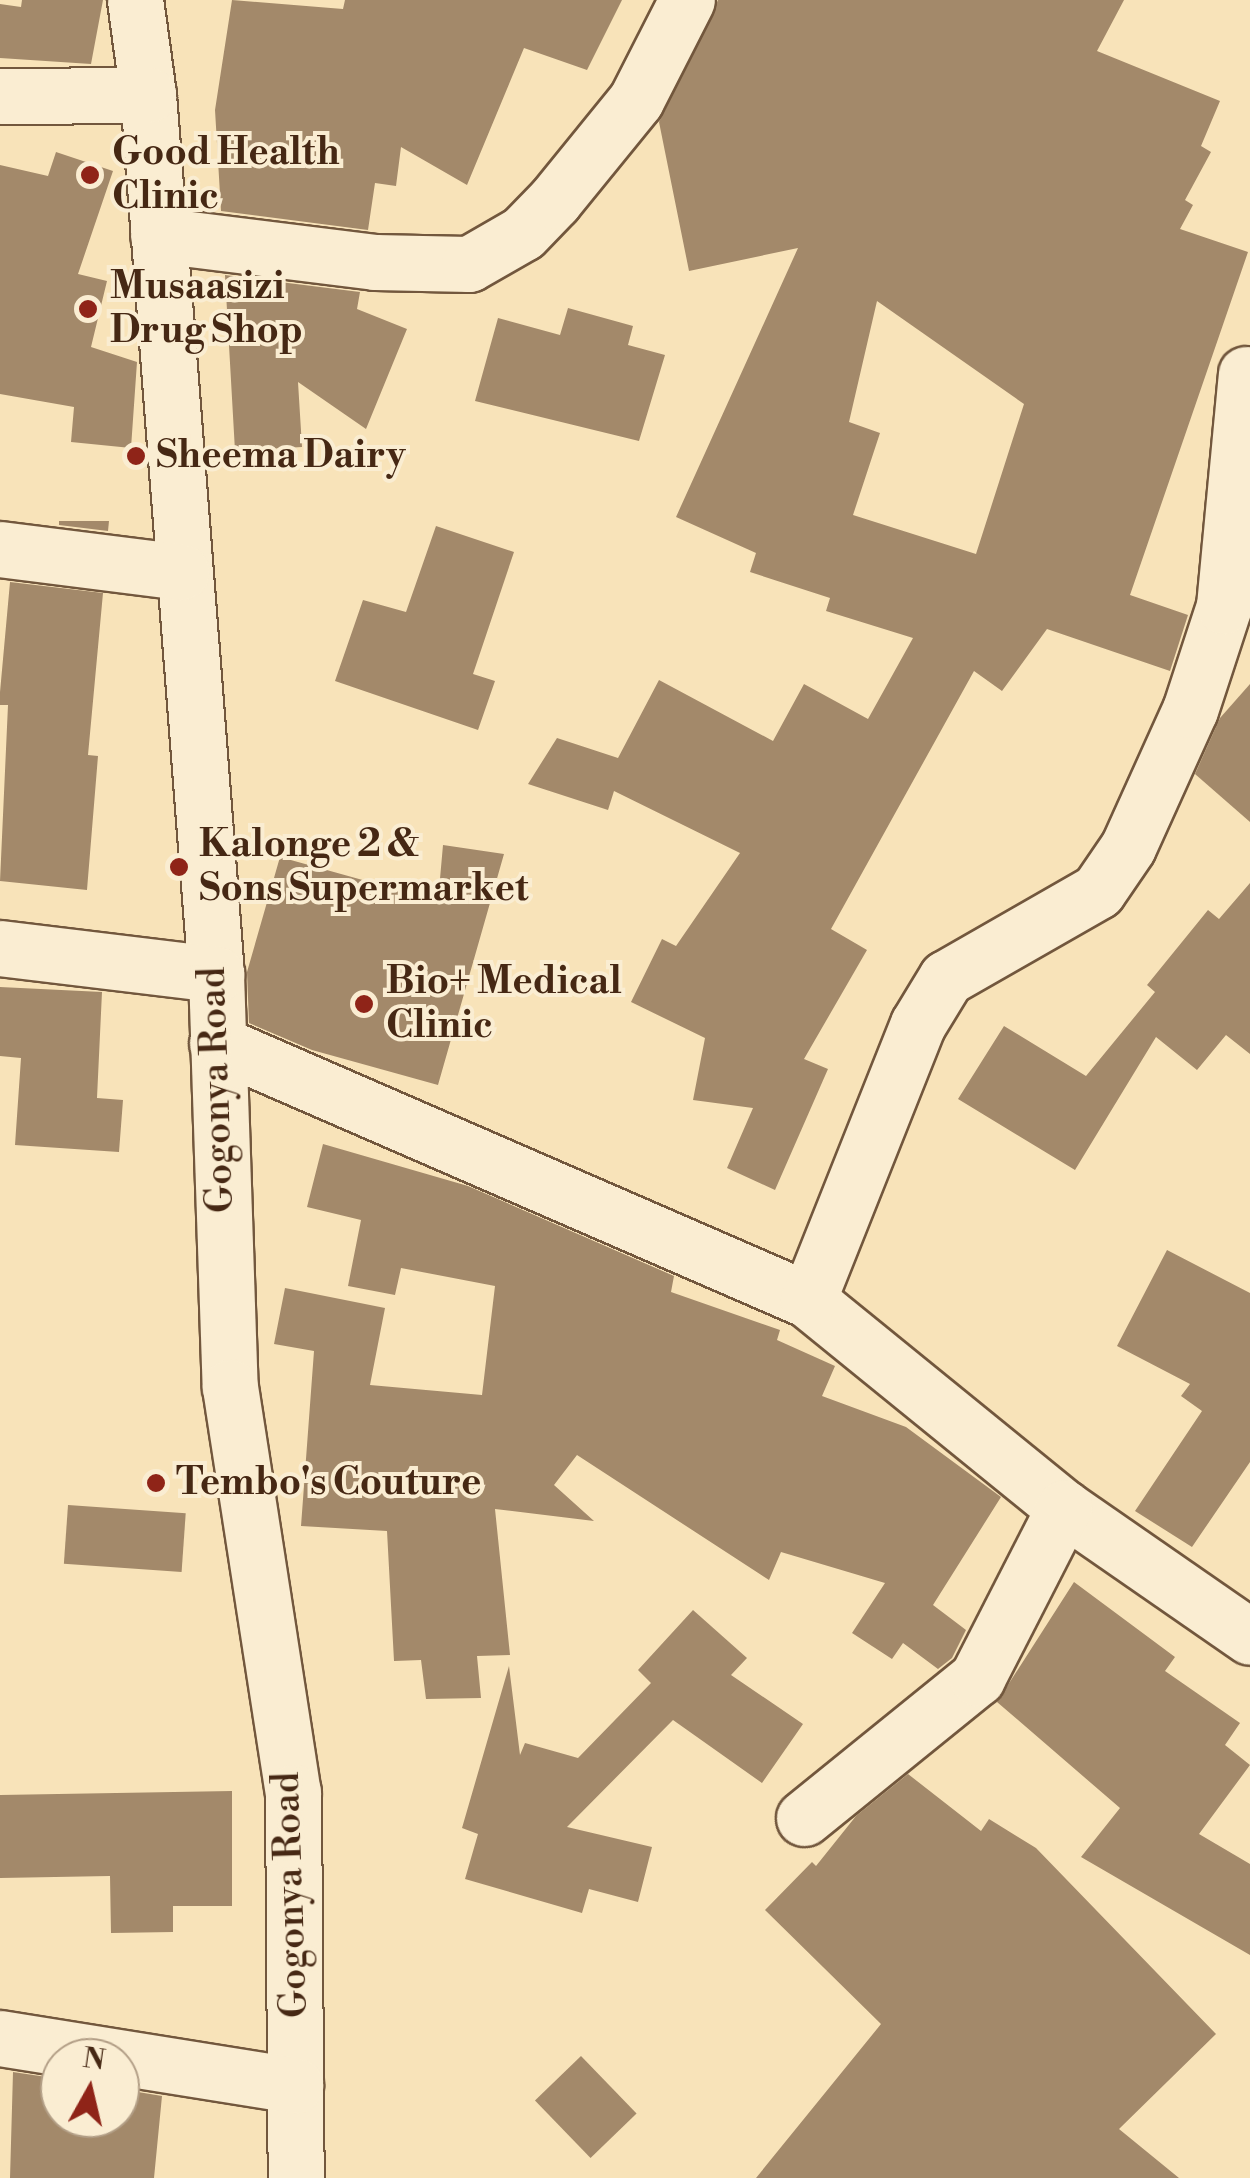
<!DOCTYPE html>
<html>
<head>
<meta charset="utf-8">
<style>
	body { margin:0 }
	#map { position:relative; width:1250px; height:2178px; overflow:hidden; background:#f8e3b9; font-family:"Libre Bodoni",serif }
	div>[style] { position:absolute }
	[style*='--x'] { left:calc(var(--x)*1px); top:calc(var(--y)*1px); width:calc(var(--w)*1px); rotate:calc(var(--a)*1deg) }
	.building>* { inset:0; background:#a3896a; transform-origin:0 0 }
	.roads { filter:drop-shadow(2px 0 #72573d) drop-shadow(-2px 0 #72573d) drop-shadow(0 2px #72573d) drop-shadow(0 -2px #72573d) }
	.minor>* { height:55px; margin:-27.5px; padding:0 27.5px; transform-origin:27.5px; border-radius:27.5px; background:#faedd2 }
	.dots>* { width:28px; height:28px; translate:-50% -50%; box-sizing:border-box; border:5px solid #faedd2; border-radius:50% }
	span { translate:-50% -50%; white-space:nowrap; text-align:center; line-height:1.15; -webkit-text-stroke:8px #faedd2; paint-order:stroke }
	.poi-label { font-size:38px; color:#462814; font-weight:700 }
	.left { translate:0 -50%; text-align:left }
	.street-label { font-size:38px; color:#462814 }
	.north { position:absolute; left:40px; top:2038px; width:100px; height:100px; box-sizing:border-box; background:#faedd2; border:2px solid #b29e86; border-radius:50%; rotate:8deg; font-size:28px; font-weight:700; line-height:40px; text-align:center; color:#462814 }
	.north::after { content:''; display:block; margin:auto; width:35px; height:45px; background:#8f2418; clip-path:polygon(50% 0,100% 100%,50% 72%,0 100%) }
</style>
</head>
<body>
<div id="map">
	<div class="building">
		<div style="clip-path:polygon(22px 0,103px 0,91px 64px,0 58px,0 4px,21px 7px)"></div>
		<div style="clip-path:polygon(232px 0,343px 9px,345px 0,622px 0,587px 70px,524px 48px,467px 185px,401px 147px,396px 186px,375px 183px,368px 230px,221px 211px,215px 110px)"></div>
		<div style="clip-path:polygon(evenodd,718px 0,1124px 0,1097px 51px,1220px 101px,1201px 146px,1211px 152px,1185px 200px,1193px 205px,1180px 229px,1248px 252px,1130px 595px,1188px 615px,1170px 671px,1047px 629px,1002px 691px,974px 671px,831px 929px,867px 950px,804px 1059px,828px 1069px,775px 1190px,727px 1168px,753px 1108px,693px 1100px,705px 1038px,631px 1002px,662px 939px,676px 946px,740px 853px,614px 791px,608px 810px,528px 784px,557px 738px,618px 758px,659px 680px,773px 741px,804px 684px,868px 719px,913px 638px,826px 611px,830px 598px,750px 572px,756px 553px,676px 517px,798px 248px,689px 271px,659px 122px,718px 0,877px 301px,1024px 404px,976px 554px,853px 515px,880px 433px,849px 422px,877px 301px)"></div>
		<div style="clip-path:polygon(56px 152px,113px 171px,78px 274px,107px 281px,91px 347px,137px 362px,131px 448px,71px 442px,74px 407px,0 394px,0 165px,48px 176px)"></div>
		<div style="clip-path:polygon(225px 275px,360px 292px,357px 309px,407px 329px,366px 429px,298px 382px,302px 447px,235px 451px)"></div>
		<div style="clip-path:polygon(568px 308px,633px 326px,628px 345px,665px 355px,639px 441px,475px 401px,498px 318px,560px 335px)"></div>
		<div style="clip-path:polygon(59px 521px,109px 521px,108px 531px,59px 525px)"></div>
		<div style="clip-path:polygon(436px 526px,514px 552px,473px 674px,495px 681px,478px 730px,335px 681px,363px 600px,406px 612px)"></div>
		<div style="clip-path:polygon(10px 582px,103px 593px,88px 755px,98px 756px,87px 890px,0 881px,8px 705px,0 705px,0 692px)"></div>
		<div style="clip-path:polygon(1250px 684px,1250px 822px,1195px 774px,1220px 718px)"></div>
		<div style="clip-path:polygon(443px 845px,504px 854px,438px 1085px,312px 1050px,249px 1023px,247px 972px,280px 857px,438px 901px)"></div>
		<div style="clip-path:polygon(1250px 883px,1250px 1054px,1226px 1035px,1197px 1070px,1156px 1037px,1075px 1170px,958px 1099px,1004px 1026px,1086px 1076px,1155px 992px,1147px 985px,1208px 910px,1219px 919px)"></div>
		<div style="clip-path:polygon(0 987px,102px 992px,97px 1098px,123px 1100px,119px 1152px,15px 1145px,21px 1058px,0 1056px)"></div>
		<div style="clip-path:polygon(323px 1144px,468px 1186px,674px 1276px,671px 1292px,780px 1330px,777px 1340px,835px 1366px,822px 1396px,906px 1427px,1001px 1497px,933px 1605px,966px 1630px,952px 1658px,938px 1669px,903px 1643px,892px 1659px,852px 1633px,885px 1583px,781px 1552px,769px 1580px,577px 1455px,554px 1485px,594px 1521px,495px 1509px,510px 1655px,477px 1656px,481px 1698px,426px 1699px,421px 1660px,394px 1661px,387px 1531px,301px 1526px,314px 1351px,274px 1344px,285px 1288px,385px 1308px,370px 1385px,482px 1395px,495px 1286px,401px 1268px,395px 1295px,348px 1286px,361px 1220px,307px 1207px)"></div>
		<div style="clip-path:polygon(1167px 1250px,1250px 1293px,1250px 1462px,1192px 1547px,1135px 1511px,1202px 1411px,1181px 1396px,1190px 1384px,1117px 1346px)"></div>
		<div style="left:68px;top:1505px;width:118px;height:59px;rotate:4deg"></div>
		<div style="clip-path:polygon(1074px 1582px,1175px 1657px,1165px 1671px,1240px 1723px,1225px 1745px,1250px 1765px,1199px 1834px,1250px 1864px,1250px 1955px,1081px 1857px,1120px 1808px,997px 1702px)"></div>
		<div style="clip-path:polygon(693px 1610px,747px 1658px,731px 1675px,803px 1724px,762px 1783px,673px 1720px,567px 1827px,652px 1847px,638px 1902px,589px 1889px,582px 1913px,465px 1879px,478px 1834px,462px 1828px,509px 1666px,520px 1755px,525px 1743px,578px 1758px,651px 1683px,638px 1670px)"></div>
		<div style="clip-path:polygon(908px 1774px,981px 1831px,989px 1819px,1036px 1848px,1216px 2034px,1119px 2129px,1179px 2178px,756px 2178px,881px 2024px,765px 1910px,812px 1862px,816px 1866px,856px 1816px)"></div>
		<div style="clip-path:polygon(232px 1791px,232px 1906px,173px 1906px,173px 1932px,111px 1933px,110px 1876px,0 1878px,0 1795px)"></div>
		<div style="left:581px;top:2056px;width:80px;height:64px;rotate:46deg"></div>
		<div style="clip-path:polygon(13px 2072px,60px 2079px,60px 2118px,120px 2118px,120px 2089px,162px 2096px,154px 2178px,10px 2178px)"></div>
	</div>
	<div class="roads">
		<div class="minor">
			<div style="--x:135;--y:0;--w:96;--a:82.2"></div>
			<div style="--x:148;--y:95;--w:882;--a:85.58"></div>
			<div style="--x:216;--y:974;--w:413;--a:88.1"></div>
			<div style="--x:230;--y:1387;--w:410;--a:81.2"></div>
			<div style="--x:293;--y:1792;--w:386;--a:89.6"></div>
			<div style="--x:0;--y:96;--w:148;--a:-0.4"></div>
			<div style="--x:158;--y:235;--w:219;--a:7.1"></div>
			<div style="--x:375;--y:262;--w:94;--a:1.2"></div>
			<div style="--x:469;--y:264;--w:62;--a:-29.9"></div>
			<div style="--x:523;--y:233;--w:45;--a:-45.9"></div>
			<div style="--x:554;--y:201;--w:130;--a:-50.9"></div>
			<div style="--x:636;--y:100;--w:112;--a:-63"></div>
			<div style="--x:0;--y:549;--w:183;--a:7.2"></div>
			<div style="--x:0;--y:948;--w:218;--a:6.9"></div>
			<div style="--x:217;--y:1043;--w:644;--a:23.5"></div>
			<div style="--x:808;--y:1300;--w:330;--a:39.1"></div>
			<div style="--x:1064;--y:1508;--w:226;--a:34.7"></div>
			<div style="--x:808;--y:1300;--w:297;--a:-68.3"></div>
			<div style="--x:918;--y:1024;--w:54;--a:-58.7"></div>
			<div style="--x:946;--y:978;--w:175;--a:-29.8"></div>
			<div style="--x:1098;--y:891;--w:53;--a:-55.7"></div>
			<div style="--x:1128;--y:847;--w:150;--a:-65.7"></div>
			<div style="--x:1190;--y:710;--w:109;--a:-71.9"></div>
			<div style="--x:1224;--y:606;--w:233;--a:-84.6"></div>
			<div style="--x:804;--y:1818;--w:223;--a:-39"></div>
			<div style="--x:977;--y:1678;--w:191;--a:-62.9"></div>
			<div style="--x:0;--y:2038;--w:299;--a:9.1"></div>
		</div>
	</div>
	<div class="dots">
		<div style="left:90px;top:175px;background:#8f2418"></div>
		<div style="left:88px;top:309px;background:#8f2418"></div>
		<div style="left:136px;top:456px;background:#8f2418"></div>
		<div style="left:179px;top:867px;background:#8f2418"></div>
		<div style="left:364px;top:1004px;background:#8f2418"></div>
		<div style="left:156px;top:1483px;background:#8f2418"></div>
	</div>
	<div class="poi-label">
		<span class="left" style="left:112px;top:175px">Good Health<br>Clinic</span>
		<span class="left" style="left:110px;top:309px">Musaasizi<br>Drug Shop</span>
		<span class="left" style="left:156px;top:456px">Sheema Dairy</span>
		<span class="left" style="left:199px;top:867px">Kalonge 2 &amp;<br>Sons Supermarket</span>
		<span class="left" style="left:386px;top:1004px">Bio+ Medical<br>Clinic</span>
		<span class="left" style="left:176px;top:1483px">Tembo's Couture</span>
	</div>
	<div class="street-label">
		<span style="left:217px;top:1090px;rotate:-92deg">Gogonya Road</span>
		<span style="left:291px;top:1895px;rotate:-92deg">Gogonya Road</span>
	</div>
	<div class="north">N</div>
</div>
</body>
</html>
